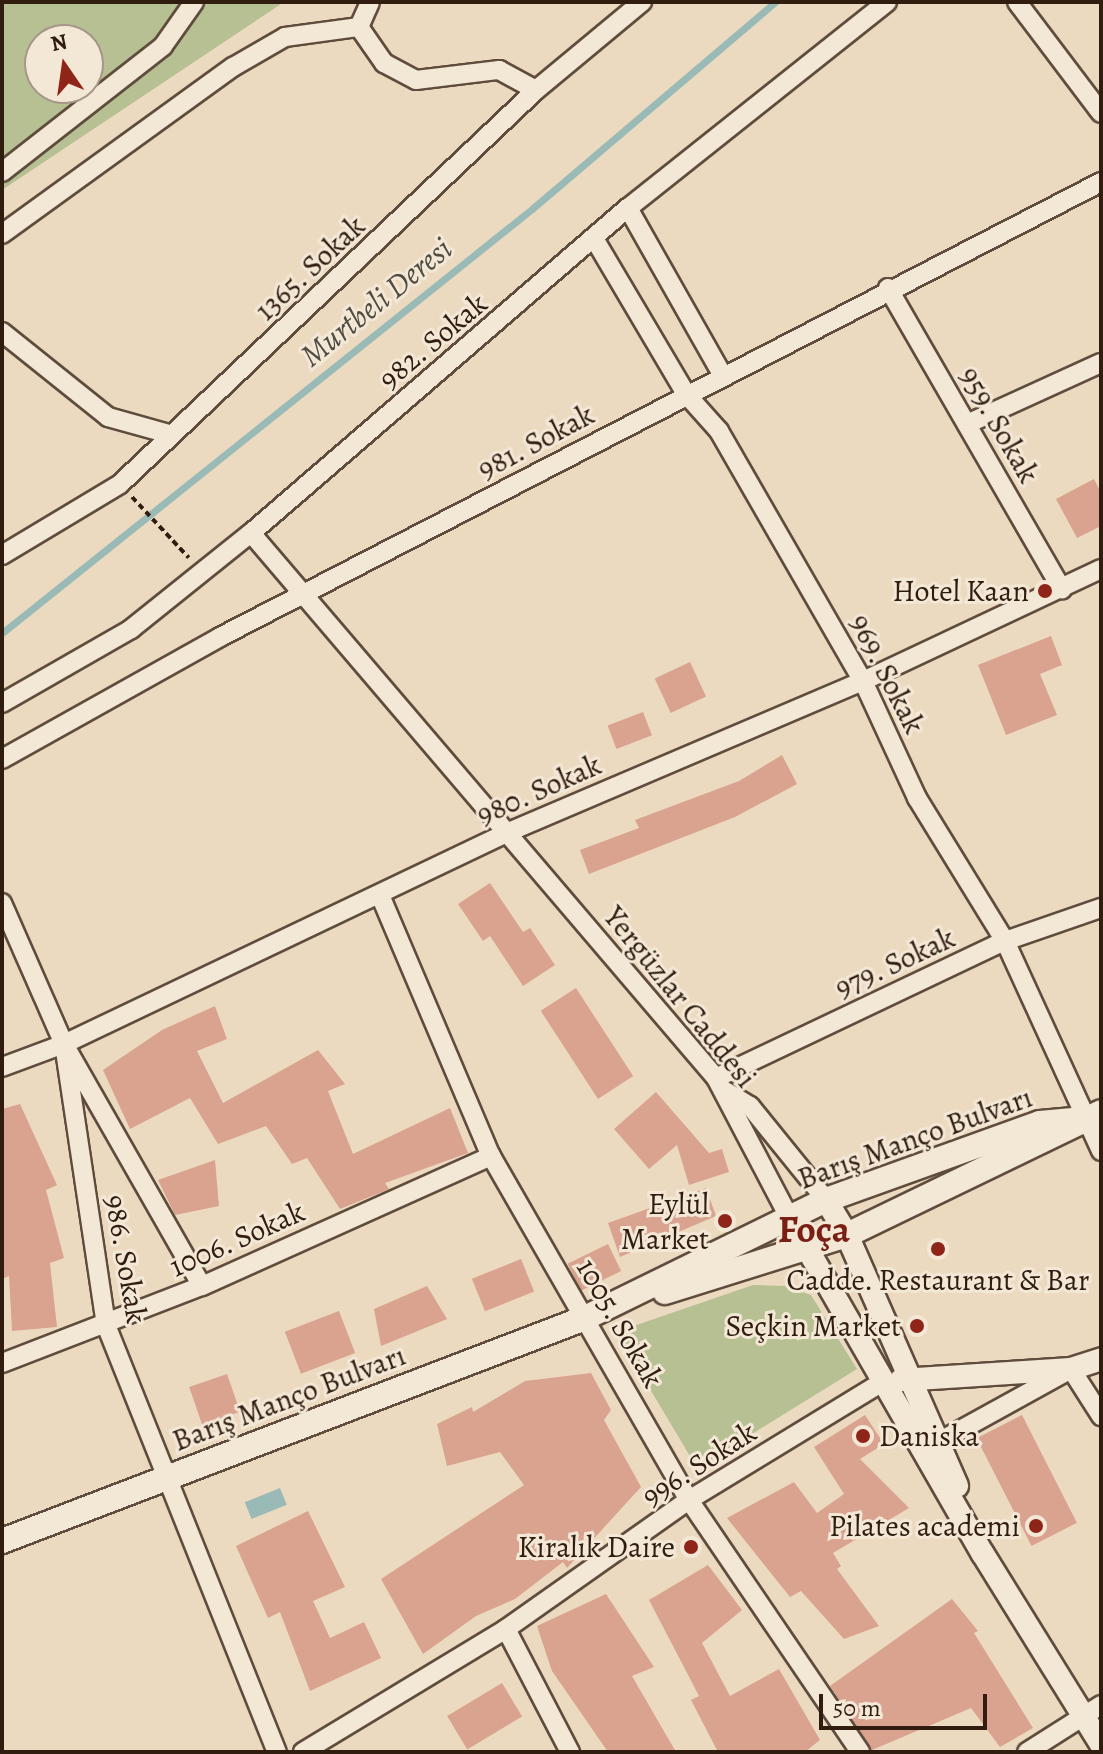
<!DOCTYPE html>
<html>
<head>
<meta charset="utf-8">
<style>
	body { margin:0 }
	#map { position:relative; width:1103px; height:1754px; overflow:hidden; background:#ecdac0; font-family:Alegreya,serif }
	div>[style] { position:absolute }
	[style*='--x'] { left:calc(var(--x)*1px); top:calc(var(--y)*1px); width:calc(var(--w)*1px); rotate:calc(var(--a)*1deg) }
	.green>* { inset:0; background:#b7c093 }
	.water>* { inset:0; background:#99bab6; transform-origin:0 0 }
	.stream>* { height:7px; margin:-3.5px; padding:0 3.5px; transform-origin:3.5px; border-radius:3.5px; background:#99bab6 }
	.building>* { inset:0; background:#d9a38f; transform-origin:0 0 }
	.path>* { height:4px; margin-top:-2px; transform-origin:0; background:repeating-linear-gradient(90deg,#301d10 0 6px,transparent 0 10px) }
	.roads { filter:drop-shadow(2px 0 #5f4c3c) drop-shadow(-2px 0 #5f4c3c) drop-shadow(0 2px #5f4c3c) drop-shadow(0 -2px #5f4c3c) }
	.minor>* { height:18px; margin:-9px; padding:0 9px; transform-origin:9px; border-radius:9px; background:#f3e7d6 }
	.tertiary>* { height:22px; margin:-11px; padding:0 11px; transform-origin:11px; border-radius:11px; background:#f3e7d6 }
	.secondary>* { height:24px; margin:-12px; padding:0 12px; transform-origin:12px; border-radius:12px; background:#f3e7d6 }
	.dots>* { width:22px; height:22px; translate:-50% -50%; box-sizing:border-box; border:4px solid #f3e7d6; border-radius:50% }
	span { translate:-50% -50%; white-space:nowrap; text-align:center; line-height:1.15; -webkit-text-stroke:6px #f3e7d6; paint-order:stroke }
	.street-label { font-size:30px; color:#301d10 }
	.poi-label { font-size:30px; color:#301d10 }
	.right { translate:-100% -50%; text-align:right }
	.left { translate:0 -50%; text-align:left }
	.water-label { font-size:32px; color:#504c42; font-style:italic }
	.district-label { font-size:38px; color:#7a1f14; font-weight:700 }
	.frame { position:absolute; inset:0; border:4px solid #301d10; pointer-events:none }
	.north { position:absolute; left:24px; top:24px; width:80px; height:80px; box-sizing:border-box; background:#f3e7d6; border:2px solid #a59687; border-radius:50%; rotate:347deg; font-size:22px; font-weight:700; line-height:32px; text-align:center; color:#301d10 }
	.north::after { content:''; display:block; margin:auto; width:28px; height:36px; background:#8f2418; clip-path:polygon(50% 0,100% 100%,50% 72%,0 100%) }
	.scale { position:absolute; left:819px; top:1694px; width:168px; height:36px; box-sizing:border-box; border:4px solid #301d10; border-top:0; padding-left:10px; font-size:24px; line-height:28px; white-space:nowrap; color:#301d10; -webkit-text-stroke:6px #f3e7d6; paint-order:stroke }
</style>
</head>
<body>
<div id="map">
	<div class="green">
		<div style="clip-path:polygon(evenodd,2px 2px,284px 2px,2px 190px,2px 2px,40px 40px,88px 40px,88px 88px,40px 88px,40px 40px)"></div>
		<div style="clip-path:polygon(753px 1285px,785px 1286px,811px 1295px,857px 1369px,697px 1468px,616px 1332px)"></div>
	</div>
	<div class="water">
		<div style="left:280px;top:1488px;width:18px;height:38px;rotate:68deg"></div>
	</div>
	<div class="stream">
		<div style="--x:2;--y:633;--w:680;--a:-38.67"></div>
		<div style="--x:533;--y:208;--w:318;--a:-40.4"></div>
	</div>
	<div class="building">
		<div style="clip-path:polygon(1094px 479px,1101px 493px,1101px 526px,1077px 538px,1056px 499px)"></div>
		<div style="clip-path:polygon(1051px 636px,1062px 665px,1040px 674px,1057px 715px,1006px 735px,978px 665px)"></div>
		<div style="left:690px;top:662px;width:38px;height:39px;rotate:65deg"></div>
		<div style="left:643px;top:712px;width:25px;height:38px;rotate:69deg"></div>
		<div style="clip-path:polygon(782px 755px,797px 784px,735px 817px,589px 874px,580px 850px,639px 828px,635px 820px,739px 781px)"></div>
		<div style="clip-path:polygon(490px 883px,523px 932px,530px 928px,555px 965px,523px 986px,490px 936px,483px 941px,458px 904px)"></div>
		<div style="left:576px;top:988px;width:105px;height:42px;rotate:57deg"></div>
		<div style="clip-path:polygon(215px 1006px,227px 1039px,197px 1051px,223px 1103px,318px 1050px,345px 1084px,328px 1091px,353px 1154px,450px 1108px,468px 1153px,385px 1183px,389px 1189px,340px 1209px,307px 1158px,292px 1164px,266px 1126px,218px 1144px,190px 1098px,130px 1129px,103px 1070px,162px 1030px)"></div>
		<div style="clip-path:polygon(656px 1092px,709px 1153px,722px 1149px,729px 1172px,689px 1185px,677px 1145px,649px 1169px,614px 1129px)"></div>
		<div style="clip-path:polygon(20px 1104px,57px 1185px,46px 1190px,64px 1258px,50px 1263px,57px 1327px,12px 1331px,9px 1276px,2px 1279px,2px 1109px)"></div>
		<div style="clip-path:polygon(215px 1160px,219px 1206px,175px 1215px,158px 1180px)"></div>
		<div style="clip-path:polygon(706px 1188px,716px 1216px,620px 1257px,608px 1223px)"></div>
		<div style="left:608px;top:1244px;width:30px;height:45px;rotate:64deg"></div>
		<div style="left:521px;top:1259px;width:35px;height:53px;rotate:68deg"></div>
		<div style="clip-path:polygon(427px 1286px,447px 1319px,381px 1346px,374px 1309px)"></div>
		<div style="left:339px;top:1311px;width:45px;height:58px;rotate:69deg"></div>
		<div style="clip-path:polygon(591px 1373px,611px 1410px,604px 1420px,641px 1487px,567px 1568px,563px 1562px,515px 1599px,476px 1616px,423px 1654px,381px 1579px,524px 1485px,500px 1452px,447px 1466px,437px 1424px,472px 1407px,473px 1412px,525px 1381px)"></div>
		<div style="left:227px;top:1374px;width:40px;height:40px;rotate:71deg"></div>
		<div style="clip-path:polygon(865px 1415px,884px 1444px,860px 1459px,909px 1508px,833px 1553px,841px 1566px,837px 1569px,879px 1626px,844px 1639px,801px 1591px,790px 1597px,727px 1518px,794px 1482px,817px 1513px,844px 1494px,814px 1447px)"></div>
		<div style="left:1022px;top:1415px;width:121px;height:51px;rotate:63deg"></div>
		<div style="clip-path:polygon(308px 1511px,345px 1587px,313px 1601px,330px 1638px,364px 1622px,381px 1658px,310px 1691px,280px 1612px,268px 1618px,236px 1546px)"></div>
		<div style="clip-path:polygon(708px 1565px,742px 1610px,702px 1643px,730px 1696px,779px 1669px,820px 1740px,805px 1752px,718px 1752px,691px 1700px,699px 1696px,649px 1600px)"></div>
		<div style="clip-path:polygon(606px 1594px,654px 1667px,632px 1676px,676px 1752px,608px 1752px,552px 1671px,537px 1626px)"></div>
		<div style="clip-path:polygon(952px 1599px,978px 1631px,974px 1633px,1033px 1728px,1000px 1747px,971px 1708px,872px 1750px,830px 1686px)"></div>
		<div style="left:502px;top:1683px;width:39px;height:64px;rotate:59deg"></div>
	</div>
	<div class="path">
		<div style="--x:132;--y:497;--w:83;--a:46.9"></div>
	</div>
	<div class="roads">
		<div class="minor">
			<div style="--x:1017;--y:2;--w:139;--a:52.9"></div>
			<div style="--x:359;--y:27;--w:44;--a:55.2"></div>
			<div style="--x:384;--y:63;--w:36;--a:28"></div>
			<div style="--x:416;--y:80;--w:84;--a:-6.9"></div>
			<div style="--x:499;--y:70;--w:42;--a:28.4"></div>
			<div style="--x:2;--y:172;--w:204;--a:-38"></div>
			<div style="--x:163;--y:46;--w:54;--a:-54.8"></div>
			<div style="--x:628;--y:208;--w:191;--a:60.5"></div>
			<div style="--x:2;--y:234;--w:285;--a:-35.9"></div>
			<div style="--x:233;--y:67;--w:60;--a:-30"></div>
			<div style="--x:285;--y:37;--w:75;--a:-7.7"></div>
			<div style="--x:359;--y:27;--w:27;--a:-66"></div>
			<div style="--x:595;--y:240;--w:179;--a:59.4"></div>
			<div style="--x:686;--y:394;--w:50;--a:48.3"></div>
			<div style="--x:719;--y:431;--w:289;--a:60.1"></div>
			<div style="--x:863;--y:681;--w:129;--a:65.2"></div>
			<div style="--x:917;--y:798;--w:168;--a:58.4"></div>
			<div style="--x:1005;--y:941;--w:231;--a:65.4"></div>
			<div style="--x:888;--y:288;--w:348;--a:60"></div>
			<div style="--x:2;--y:332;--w:136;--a:38.7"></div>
			<div style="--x:108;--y:417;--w:63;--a:15.6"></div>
			<div style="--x:967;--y:424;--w:147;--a:-24.5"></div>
			<div style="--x:251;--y:533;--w:716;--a:49.53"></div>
			<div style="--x:716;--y:1078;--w:157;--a:62.3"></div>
			<div style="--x:2;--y:555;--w:138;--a:-31"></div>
			<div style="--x:120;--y:484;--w:573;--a:-43.44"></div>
			<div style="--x:536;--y:90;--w:138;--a:-39.7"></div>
			<div style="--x:2;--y:703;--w:149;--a:-29.8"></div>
			<div style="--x:131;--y:629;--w:154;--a:-38.7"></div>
			<div style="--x:251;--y:533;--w:498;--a:-40.8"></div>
			<div style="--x:628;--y:208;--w:331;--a:-38.5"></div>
			<div style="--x:2;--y:759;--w:250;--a:-29.2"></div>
			<div style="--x:220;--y:637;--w:992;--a:-27.31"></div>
			<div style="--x:380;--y:895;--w:284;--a:67"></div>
			<div style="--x:491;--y:1156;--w:397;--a:60.1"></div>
			<div style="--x:689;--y:1500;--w:305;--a:55.8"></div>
			<div style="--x:2;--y:903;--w:154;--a:66.3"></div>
			<div style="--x:64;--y:1044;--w:284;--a:81.5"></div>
			<div style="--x:106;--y:1325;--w:460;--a:68.2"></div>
			<div style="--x:69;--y:1053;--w:268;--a:60.3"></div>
			<div style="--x:2;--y:1067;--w:66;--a:-20.4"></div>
			<div style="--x:64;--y:1044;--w:488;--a:-25.5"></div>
			<div style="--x:504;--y:834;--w:390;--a:-23.1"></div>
			<div style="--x:863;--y:681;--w:263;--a:-25.2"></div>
			<div style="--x:716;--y:1078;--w:320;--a:-25.4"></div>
			<div style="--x:1005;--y:941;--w:102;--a:-19"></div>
			<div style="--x:725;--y:1091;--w:29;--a:31"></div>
			<div style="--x:750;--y:1106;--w:121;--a:51"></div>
			<div style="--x:2;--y:1363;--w:214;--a:-21.1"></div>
			<div style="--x:202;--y:1286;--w:317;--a:-24.2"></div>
			<div style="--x:926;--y:1449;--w:166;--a:-28.9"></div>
			<div style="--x:1071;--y:1369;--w:56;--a:57.4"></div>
			<div style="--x:506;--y:1629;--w:139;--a:62.5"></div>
			<div style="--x:303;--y:1752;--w:237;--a:-31.2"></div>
			<div style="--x:506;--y:1629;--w:224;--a:-35.2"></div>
			<div style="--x:689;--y:1500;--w:228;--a:-31.4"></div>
			<div style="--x:1027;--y:1752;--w:88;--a:-32.4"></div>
		</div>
		<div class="tertiary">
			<div style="--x:826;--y:1200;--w:41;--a:59"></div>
			<div style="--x:847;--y:1235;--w:274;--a:66.3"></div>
			<div style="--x:789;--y:1217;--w:389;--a:60.1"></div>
			<div style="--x:983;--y:1554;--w:224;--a:58.2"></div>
			<div style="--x:901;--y:1380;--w:170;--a:-3.7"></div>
			<div style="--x:1071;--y:1369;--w:32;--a:-18"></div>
		</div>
		<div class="secondary">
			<div style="--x:665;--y:1292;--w:191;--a:-17.4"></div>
			<div style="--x:847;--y:1235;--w:282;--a:-25.8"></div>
			<div style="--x:2;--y:1541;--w:624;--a:-20.93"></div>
			<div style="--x:585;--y:1318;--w:268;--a:-26.1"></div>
			<div style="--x:826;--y:1200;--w:227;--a:-19.8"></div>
			<div style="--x:1040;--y:1123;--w:44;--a:-5.2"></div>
		</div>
	</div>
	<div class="dots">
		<div style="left:1045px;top:591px;background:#8f2418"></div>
		<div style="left:725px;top:1221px;background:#8f2418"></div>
		<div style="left:938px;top:1249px;background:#8f2418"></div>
		<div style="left:917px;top:1326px;background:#8f2418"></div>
		<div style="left:863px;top:1436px;background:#8f2418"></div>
		<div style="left:1036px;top:1526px;background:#8f2418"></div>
		<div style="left:691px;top:1547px;background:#8f2418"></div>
	</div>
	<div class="street-label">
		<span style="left:310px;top:268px;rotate:-43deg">1365. Sokak</span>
		<span style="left:433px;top:341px;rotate:-40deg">982. Sokak</span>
		<span style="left:999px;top:425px;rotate:60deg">959. Sokak</span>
		<span style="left:536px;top:442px;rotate:-28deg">981. Sokak</span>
		<span style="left:887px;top:674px;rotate:63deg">969. Sokak</span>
		<span style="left:539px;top:790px;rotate:-24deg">980. Sokak</span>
		<span style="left:895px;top:963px;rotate:-25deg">979. Sokak</span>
		<span style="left:680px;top:997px;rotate:51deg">Yergüzlar Caddesi</span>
		<span style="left:915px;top:1138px;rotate:-20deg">Barış Manço Bulvarı</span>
		<span style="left:237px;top:1239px;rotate:-24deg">1006. Sokak</span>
		<span style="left:126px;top:1259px;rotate:80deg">986. Sokak</span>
		<span style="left:620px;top:1323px;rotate:60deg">1005. Sokak</span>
		<span style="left:289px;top:1398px;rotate:-21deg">Barış Manço Bulvarı</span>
		<span style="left:699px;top:1464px;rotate:-33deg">996. Sokak</span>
	</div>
	<div class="poi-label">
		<span class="right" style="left:1029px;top:591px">Hotel Kaan</span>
		<span class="right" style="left:709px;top:1221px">Eylül<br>Market</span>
		<span style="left:938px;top:1280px">Cadde. Restaurant &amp; Bar</span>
		<span class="right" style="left:901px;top:1326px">Seçkin Market</span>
		<span class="left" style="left:879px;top:1436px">Daniska</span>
		<span class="right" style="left:1020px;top:1526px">Pilates academi</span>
		<span class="right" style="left:675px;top:1547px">Kiralık Daire</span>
	</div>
	<div class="water-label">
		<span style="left:376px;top:302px;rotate:-39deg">Murtbeli Deresi</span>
	</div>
	<div class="district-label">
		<span style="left:814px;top:1230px">Foça</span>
	</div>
	<div class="frame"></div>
	<div class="north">N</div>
	<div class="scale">50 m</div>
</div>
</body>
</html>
